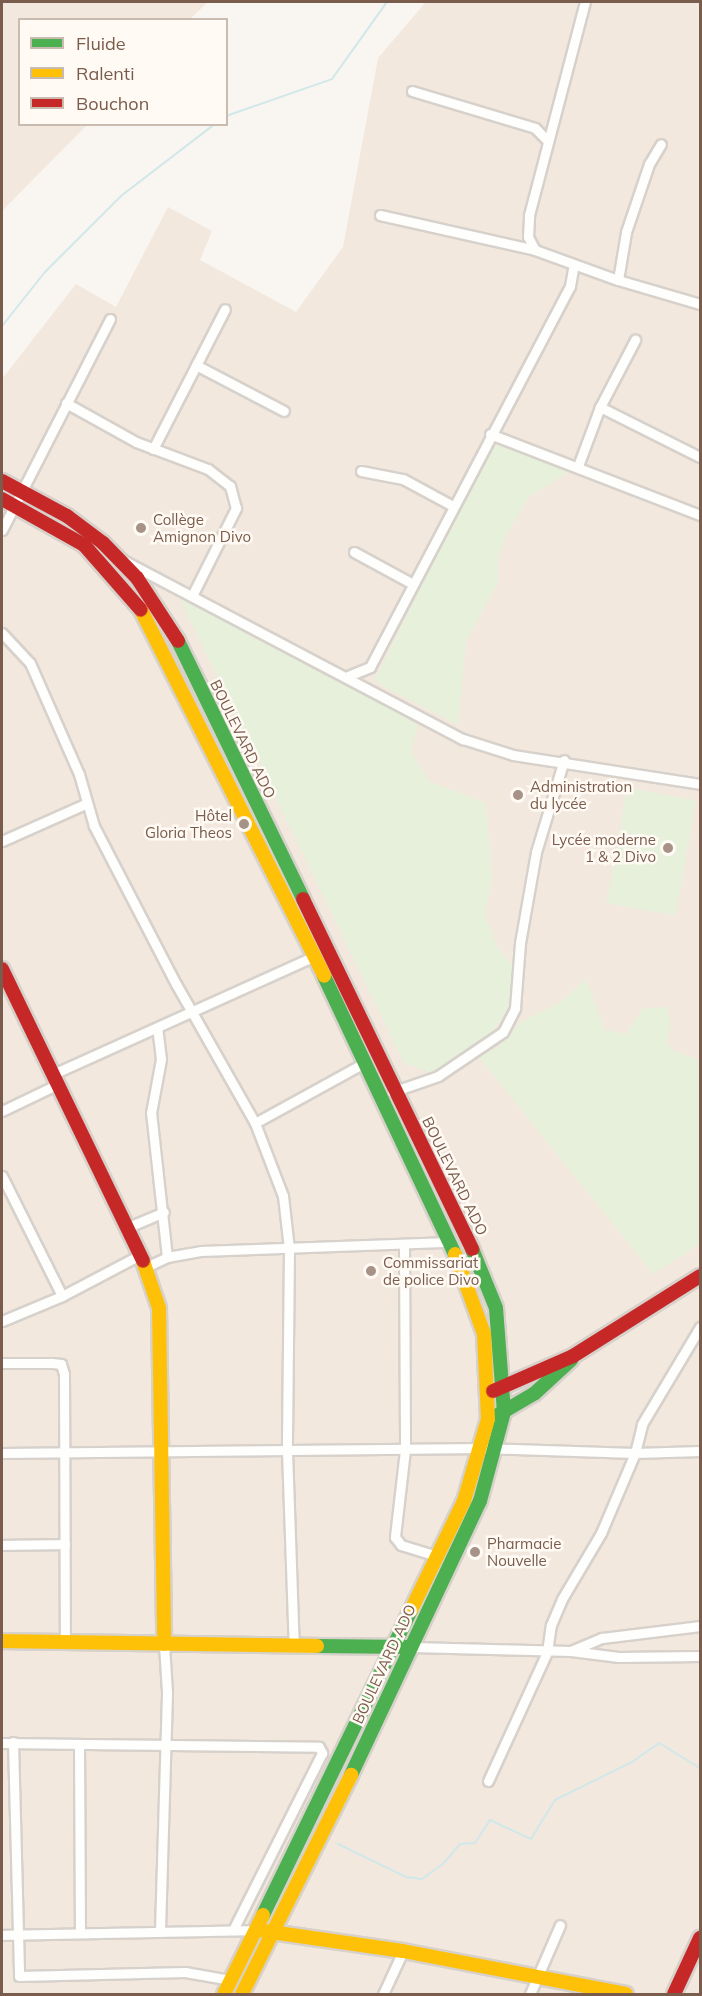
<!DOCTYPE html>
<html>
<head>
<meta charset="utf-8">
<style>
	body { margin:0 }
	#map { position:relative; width:702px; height:1996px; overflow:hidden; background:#f9f5f0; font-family:Mulish,sans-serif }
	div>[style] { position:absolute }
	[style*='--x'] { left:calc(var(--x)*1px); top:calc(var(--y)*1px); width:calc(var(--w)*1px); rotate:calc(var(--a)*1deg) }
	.residential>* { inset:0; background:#f2e8de }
	.green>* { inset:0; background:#e7f0db; transform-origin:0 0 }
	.stream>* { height:2px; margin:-1px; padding:0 1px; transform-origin:1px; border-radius:1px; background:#d0e8ea }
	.roads { filter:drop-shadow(2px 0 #d7d1cb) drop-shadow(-2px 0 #d7d1cb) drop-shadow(0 2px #d7d1cb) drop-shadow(0 -2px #d7d1cb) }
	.street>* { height:9px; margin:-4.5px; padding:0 4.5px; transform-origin:4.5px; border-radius:4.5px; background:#fefefd }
	.fast>* { height:14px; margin:-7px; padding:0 7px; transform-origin:7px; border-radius:7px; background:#4caf50 }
	.slow>* { height:14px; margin:-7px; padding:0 7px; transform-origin:7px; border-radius:7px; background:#ffc107 }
	.jam>* { height:14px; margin:-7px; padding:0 7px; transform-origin:7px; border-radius:7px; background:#c62828 }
	.dots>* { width:16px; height:16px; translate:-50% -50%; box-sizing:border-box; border:3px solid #fffaf3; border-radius:50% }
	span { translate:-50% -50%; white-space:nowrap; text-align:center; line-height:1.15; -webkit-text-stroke:5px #fffaf3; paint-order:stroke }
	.poi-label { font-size:15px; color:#7a5c4d }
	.left { translate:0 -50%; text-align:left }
	.right { translate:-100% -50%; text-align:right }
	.street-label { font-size:15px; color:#7a5c4d }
	.frame { position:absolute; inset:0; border:3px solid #7a5c4d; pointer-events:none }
	.legend { position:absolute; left:18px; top:18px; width:210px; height:108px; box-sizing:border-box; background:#fffaf3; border:2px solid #cabbb1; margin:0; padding:8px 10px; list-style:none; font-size:18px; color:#7a5c4d }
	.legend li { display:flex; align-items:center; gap:12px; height:30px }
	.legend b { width:30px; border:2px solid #cabbb1 }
</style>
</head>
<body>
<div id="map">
	<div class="residential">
		<div style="clip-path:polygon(2px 2px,208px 2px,190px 19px,20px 20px,20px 124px,87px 125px,2px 211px)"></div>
		<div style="clip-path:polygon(426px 2px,700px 2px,700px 1994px,2px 1994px,2px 379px,76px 284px,116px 307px,168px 207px,212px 231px,200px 260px,296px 312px,343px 247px,378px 58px)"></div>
	</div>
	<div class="green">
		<div style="clip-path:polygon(494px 441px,570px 471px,529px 497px,507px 533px,498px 559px,498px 582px,466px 642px,458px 725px,374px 681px)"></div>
		<div style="clip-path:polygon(175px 589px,419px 722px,411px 752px,429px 781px,486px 803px,492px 878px,485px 914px,497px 947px,514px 967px,513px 1002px,489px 1037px,434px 1074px,404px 1063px)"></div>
		<div style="left:627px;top:788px;width:70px;height:117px;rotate:10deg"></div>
		<div style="clip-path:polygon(586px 979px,605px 1030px,626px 1034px,643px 1008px,667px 1007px,671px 1026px,667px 1041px,672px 1050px,700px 1060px,700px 1244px,653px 1274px,478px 1056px,498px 1047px,522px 1021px,561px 1002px)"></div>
	</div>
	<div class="stream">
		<div style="--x:226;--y:116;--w:112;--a:-19.2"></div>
		<div style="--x:332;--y:79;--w:95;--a:-54.5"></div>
		<div style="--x:2;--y:326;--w:69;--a:-51.5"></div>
		<div style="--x:45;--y:272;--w:107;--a:-45"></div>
		<div style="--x:121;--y:196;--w:118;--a:-37.5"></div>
		<div style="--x:338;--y:1844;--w:76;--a:25.9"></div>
		<div style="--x:406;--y:1877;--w:16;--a:7"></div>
		<div style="--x:422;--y:1879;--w:26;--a:-36"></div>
		<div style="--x:443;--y:1864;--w:26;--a:-50"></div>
		<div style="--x:460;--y:1844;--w:15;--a:-4"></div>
		<div style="--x:475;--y:1843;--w:27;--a:-57"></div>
		<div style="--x:490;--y:1820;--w:45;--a:24.9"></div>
		<div style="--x:531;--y:1839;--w:46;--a:-58.4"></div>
		<div style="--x:555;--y:1800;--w:86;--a:-26.3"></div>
		<div style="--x:632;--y:1762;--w:33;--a:-35"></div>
		<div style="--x:659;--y:1743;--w:48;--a:31.4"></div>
	</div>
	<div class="roads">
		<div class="street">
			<div style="--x:412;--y:91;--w:128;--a:16.7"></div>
			<div style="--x:535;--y:128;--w:18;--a:45"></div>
			<div style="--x:380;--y:215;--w:159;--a:12.7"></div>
			<div style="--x:535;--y:250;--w:88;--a:19.9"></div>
			<div style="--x:618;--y:280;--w:85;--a:16.3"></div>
			<div style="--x:535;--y:250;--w:15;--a:-118"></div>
			<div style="--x:528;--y:237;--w:22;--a:-87"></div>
			<div style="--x:529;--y:215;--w:220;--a:-75.3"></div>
			<div style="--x:618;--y:280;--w:49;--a:-80.5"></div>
			<div style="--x:626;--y:232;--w:72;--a:-71.3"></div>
			<div style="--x:649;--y:164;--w:23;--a:-59"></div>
			<div style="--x:196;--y:365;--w:99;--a:27.6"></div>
			<div style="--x:66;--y:403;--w:80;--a:29.1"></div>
			<div style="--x:136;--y:442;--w:77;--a:20.6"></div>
			<div style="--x:208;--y:469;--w:28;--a:38"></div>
			<div style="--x:230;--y:486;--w:23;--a:75"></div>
			<div style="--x:236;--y:508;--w:96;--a:116.6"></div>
			<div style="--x:600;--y:407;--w:112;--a:26.6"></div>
			<div style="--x:490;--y:434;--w:225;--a:21.1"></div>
			<div style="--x:153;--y:449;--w:157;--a:-62.8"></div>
			<div style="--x:578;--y:466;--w:63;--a:-69.6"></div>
			<div style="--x:600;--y:407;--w:76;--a:-62.4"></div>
			<div style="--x:361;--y:471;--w:43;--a:10.8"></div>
			<div style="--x:403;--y:479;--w:57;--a:28.4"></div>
			<div style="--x:2;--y:530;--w:237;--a:-62.9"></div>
			<div style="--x:354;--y:552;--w:67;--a:28.5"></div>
			<div style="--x:119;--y:558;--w:389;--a:27.8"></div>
			<div style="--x:463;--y:739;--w:52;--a:17.7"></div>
			<div style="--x:513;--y:755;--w:189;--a:8.8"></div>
			<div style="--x:2;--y:633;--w:41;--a:47"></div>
			<div style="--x:30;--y:663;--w:121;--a:66.2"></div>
			<div style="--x:79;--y:774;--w:54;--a:73.9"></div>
			<div style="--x:94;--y:826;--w:178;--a:62.6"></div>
			<div style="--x:176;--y:984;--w:160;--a:60.4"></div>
			<div style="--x:255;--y:1123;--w:78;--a:69"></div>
			<div style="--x:283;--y:1196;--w:53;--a:83.5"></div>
			<div style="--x:289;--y:1249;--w:202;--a:90.6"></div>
			<div style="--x:287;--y:1451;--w:196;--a:88"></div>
			<div style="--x:348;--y:676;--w:24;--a:-22"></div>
			<div style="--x:370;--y:667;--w:430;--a:-62.3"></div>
			<div style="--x:570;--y:286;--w:22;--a:-80"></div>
			<div style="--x:2;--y:841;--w:91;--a:-24"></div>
			<div style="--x:51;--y:1075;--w:290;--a:-24.3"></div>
			<div style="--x:392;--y:1092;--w:49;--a:-19.2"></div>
			<div style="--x:438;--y:1076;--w:78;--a:-34.1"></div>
			<div style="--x:503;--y:1032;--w:27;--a:-63"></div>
			<div style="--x:515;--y:1008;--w:65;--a:-85.6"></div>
			<div style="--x:520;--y:943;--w:92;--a:-80"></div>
			<div style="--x:536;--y:852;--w:96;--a:-73.1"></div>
			<div style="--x:2;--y:1111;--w:60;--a:-25.7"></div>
			<div style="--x:255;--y:1123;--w:127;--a:-28.8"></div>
			<div style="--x:2;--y:1176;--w:134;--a:63.4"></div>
			<div style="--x:126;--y:1228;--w:41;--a:-22.8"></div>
			<div style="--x:404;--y:1245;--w:205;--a:89.7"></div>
			<div style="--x:405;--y:1450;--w:88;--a:96.6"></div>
			<div style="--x:395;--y:1537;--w:10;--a:53"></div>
			<div style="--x:401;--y:1545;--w:38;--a:17"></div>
			<div style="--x:167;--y:1257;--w:35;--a:-10"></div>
			<div style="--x:201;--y:1251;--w:249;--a:-2.1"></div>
			<div style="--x:146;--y:1267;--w:23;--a:-25"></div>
			<div style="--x:167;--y:1257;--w:145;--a:-96.3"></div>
			<div style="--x:151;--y:1113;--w:55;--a:-79.5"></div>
			<div style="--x:161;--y:1059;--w:31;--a:-97"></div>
			<div style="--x:2;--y:1321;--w:65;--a:-22.6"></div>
			<div style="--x:62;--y:1296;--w:88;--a:-27.7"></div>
			<div style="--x:2;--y:1363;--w:50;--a:0"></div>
			<div style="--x:52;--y:1363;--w:9;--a:6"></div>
			<div style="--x:61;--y:1364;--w:10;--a:73"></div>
			<div style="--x:64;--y:1374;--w:267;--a:89.8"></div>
			<div style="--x:2;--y:1453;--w:479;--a:-0.6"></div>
			<div style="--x:481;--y:1448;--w:154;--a:1.9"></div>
			<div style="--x:635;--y:1453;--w:65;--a:-1.8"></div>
			<div style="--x:2;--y:1545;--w:63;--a:-0.9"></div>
			<div style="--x:411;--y:1647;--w:160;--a:1.4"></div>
			<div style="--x:571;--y:1651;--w:48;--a:7.1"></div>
			<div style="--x:619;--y:1657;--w:81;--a:-0.7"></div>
			<div style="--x:571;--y:1651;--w:34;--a:-23"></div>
			<div style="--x:602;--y:1638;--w:99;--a:-7"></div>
			<div style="--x:13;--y:1742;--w:234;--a:88.5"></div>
			<div style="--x:19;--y:1976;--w:166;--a:-1.4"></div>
			<div style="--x:185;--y:1972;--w:47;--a:9.9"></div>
			<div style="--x:2;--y:1743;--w:317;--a:0.7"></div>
			<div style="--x:319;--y:1747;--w:7;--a:63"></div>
			<div style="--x:322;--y:1753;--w:198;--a:116.7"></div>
			<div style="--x:79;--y:1744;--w:188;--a:89.7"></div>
			<div style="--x:488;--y:1781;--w:142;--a:-65.4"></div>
			<div style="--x:547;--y:1652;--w:27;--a:-82"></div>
			<div style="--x:551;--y:1625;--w:28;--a:-67"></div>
			<div style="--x:562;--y:1599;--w:77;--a:-59.4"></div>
			<div style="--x:601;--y:1533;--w:87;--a:-67"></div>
			<div style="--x:635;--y:1453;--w:30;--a:-76"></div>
			<div style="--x:642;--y:1424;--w:113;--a:-59.1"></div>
			<div style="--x:160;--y:1930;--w:238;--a:-88.3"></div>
			<div style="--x:167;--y:1692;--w:48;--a:-93.6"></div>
			<div style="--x:2;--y:1935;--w:254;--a:-1.1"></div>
			<div style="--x:383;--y:1994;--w:47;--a:-65.1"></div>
			<div style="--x:530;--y:1994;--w:75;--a:-66.5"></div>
		</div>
		<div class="fast">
			<div style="--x:178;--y:641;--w:287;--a:64.1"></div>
			<div style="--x:324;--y:976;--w:307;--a:64.8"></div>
			<div style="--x:496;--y:1416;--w:45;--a:-30.5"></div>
			<div style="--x:535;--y:1393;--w:49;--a:-42.5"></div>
			<div style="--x:317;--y:1646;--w:94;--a:0.6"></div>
			<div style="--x:351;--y:1775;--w:303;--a:-64.8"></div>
			<div style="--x:480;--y:1501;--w:92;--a:-74.9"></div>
			<div style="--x:504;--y:1412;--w:104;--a:-94.4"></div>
			<div style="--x:496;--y:1308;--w:64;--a:-112.1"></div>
			<div style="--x:263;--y:1915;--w:339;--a:-64.1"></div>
		</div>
		<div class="slow">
			<div style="--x:141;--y:610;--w:409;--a:63.4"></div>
			<div style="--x:143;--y:1261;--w:50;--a:71.2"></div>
			<div style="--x:159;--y:1308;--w:336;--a:89.1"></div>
			<div style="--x:411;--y:1610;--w:121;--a:-64.1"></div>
			<div style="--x:464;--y:1501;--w:85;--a:-73.7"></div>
			<div style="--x:488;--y:1419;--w:85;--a:-92.7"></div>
			<div style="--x:484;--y:1334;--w:85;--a:-109.9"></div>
			<div style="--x:2;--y:1641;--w:315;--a:0.9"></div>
			<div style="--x:264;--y:1931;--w:140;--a:8.2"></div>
			<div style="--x:403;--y:1951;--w:227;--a:10.9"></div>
			<div style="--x:224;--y:1994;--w:88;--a:-63.7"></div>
			<div style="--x:242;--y:1994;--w:245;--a:-63.5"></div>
		</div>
		<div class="jam">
			<div style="--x:2;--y:481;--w:74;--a:28.3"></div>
			<div style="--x:67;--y:516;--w:45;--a:36.9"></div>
			<div style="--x:103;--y:543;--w:49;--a:45.8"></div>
			<div style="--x:137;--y:578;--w:75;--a:56.9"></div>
			<div style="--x:2;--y:499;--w:94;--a:29.3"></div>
			<div style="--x:84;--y:545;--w:86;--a:48.8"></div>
			<div style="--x:303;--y:899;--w:389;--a:64.2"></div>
			<div style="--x:2;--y:969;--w:324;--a:64.2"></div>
			<div style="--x:493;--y:1391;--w:87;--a:-23.6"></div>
			<div style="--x:573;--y:1356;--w:150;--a:-32.2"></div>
			<div style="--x:674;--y:1994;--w:62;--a:-65.1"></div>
		</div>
	</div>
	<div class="dots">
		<div style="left:141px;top:528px;background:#a69286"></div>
		<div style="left:518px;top:795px;background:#a69286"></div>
		<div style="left:244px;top:824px;background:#a69286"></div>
		<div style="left:668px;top:848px;background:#a69286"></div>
		<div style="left:371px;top:1271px;background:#a69286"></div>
		<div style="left:475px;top:1552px;background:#a69286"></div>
	</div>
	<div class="poi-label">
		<span class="left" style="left:153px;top:528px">Collège<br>Amignon Divo</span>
		<span class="left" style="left:530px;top:795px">Administration<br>du lycée</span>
		<span class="right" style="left:232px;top:824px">Hôtel<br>Gloria Theos</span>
		<span class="right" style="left:656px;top:848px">Lycée moderne<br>1 &amp; 2 Divo</span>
		<span class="left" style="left:383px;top:1271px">Commissariat<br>de police Divo</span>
		<span class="left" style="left:487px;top:1552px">Pharmacie<br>Nouvelle</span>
	</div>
	<div class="street-label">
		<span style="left:243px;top:739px;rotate:64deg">BOULEVARD ADO</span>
		<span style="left:455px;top:1176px;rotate:64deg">BOULEVARD ADO</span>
		<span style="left:384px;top:1664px;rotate:-65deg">BOULEVARD ADO</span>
	</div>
	<div class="frame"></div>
	<ul class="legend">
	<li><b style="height:8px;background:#4caf50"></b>Fluide</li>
	<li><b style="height:8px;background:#ffc107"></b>Ralenti</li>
	<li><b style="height:8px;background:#c62828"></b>Bouchon</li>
	</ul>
</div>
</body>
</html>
